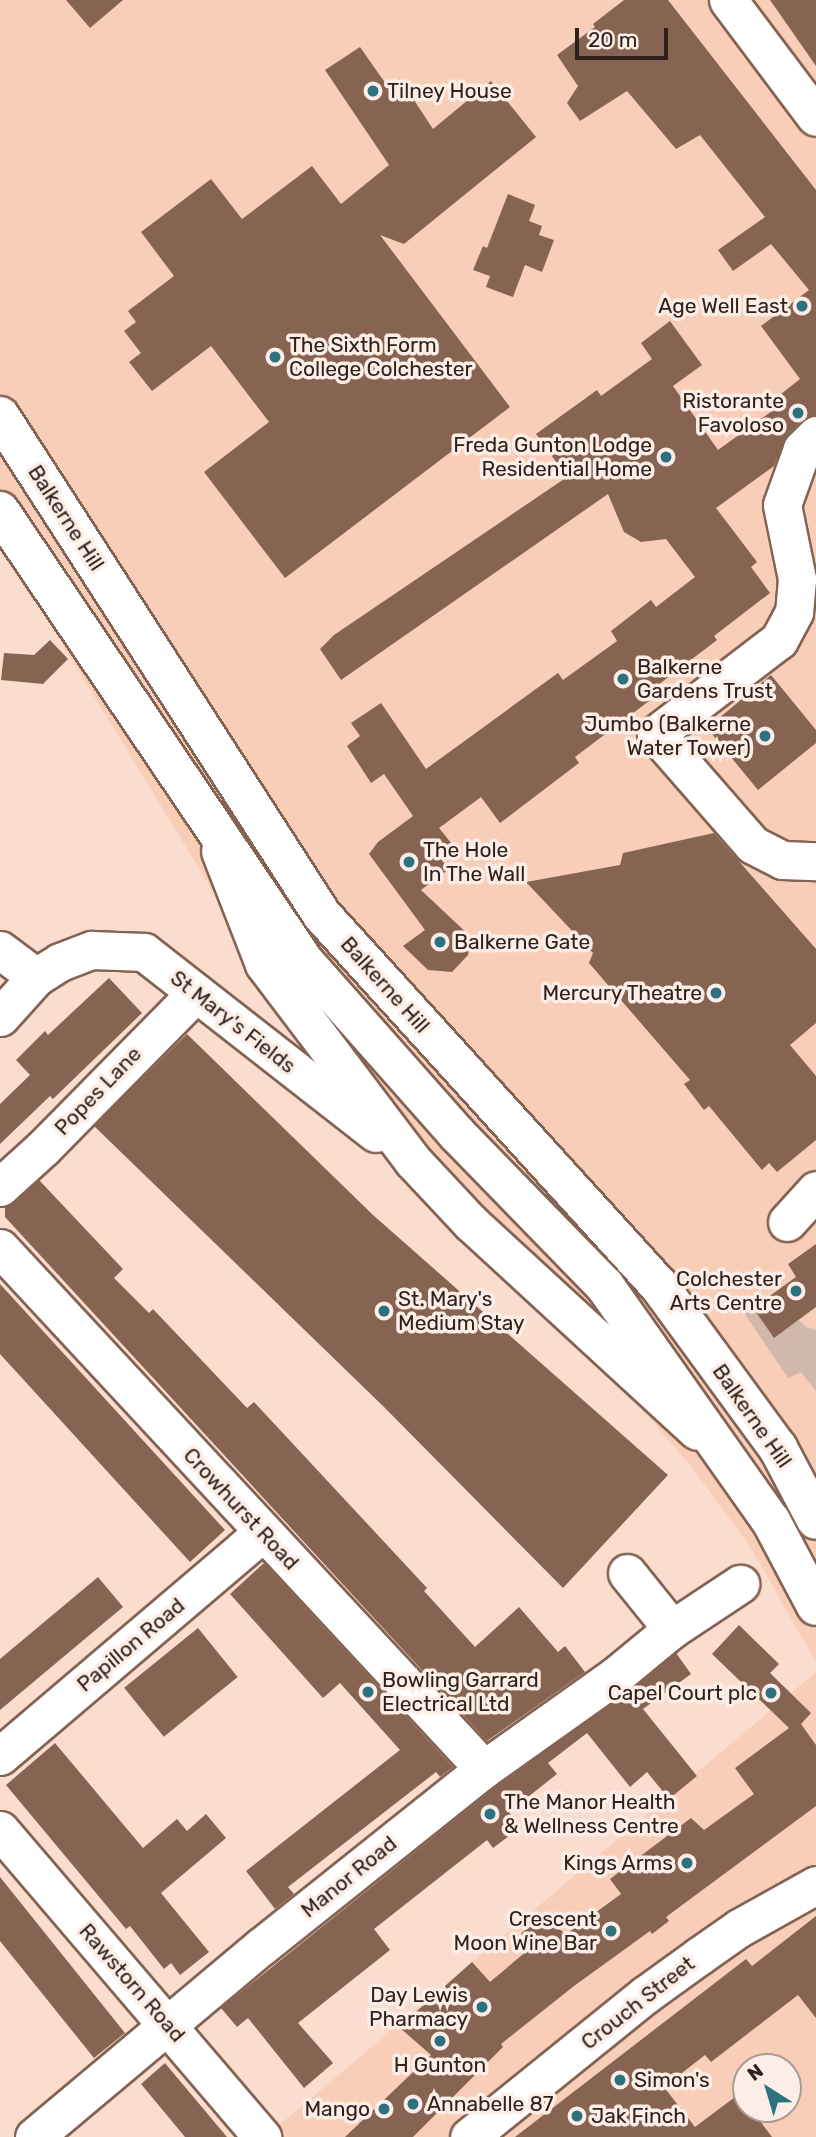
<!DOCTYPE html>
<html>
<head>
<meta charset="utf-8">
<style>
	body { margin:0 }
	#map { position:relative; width:816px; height:2137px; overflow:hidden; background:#faddce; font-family:Rubik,sans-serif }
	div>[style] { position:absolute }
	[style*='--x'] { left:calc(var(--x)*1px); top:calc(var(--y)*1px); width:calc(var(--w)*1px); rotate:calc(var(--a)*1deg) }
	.built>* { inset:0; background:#f9ceb8 }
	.green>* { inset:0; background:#d0b8ab }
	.building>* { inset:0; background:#876351; transform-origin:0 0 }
	.roads { filter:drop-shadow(2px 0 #836353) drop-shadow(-2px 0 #836353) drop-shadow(0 2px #836353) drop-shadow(0 -2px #836353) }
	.minor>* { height:37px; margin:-18.5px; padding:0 18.5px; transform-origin:18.5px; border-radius:18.5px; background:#fff }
	.major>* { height:38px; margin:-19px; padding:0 19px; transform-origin:19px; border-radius:19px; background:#fff }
	.dots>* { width:19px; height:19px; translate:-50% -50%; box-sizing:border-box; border:4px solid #fcede6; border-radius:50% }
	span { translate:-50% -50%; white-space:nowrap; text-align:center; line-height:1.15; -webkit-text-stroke:7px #fcede6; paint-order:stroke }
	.poi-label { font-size:21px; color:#2e211a }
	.left { translate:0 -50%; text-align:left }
	.right { translate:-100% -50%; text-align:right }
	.street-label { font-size:21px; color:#2e211a }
	.north { position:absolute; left:732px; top:2053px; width:70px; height:70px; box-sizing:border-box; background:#fcede6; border:2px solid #aa9b94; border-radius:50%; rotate:323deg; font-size:19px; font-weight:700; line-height:28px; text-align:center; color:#2e211a }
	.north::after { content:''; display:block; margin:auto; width:24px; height:32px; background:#2c7180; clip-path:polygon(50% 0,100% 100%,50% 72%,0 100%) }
	.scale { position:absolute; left:575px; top:28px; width:93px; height:32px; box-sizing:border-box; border:4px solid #2e211a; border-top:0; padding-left:9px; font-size:21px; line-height:24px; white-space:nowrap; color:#2e211a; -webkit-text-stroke:5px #fcede6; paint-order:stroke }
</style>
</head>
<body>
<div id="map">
	<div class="built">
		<div style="clip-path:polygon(0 0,816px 0,816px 1662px,749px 1545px,689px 1464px,258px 965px,0 542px)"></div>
		<div style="clip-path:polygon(evenodd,816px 1672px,816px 2137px,265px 2137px,816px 1672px,746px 2067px,788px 2067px,788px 2109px,746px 2109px,746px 2067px)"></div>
	</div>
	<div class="green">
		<div style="clip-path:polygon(738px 1304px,750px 1304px,774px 1337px,799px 1320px,806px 1327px,816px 1330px,816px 1391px,801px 1372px,788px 1378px)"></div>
	</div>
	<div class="building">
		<div style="clip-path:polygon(66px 0,123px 0,90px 28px)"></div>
		<div style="clip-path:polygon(624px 0,668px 0,816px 190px,816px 415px,802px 420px,787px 435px,774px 466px,716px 508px,757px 562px,751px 567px,770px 593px,714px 636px,717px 640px,645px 695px,649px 701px,575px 757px,579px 763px,500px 823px,481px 797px,439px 828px,452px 844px,438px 856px,449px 869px,421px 890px,471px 937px,468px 955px,452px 972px,428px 970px,403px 946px,425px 930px,369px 854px,378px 842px,413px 816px,384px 774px,371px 783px,347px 746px,360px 736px,351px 723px,381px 703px,426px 769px,558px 673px,563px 680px,617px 641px,611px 631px,651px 600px,656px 607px,695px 577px,666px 539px,641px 542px,624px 532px,608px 494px,341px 680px,320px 649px,334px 635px,567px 477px,536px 434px,597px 390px,601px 396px,652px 359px,641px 343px,670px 321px,702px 365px,673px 386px,718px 450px,776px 408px,771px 402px,800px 379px,761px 326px,809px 290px,771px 244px,733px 271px,718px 250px,765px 217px,700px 135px,676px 149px,627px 91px,580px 121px,567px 103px,578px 86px,557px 55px,595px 27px,593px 24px)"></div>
		<div style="clip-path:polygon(770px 0,816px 0,816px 66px)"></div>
		<div style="clip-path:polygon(360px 47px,388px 87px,400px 79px,433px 129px,491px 81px,536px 137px,404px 244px,380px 235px,510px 407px,285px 578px,204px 472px,269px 422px,211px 346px,152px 391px,129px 362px,141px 353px,124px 331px,136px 322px,128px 311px,174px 276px,141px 232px,211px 179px,242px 219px,312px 166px,341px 204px,389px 165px,325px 70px)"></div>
		<div style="clip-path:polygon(508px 194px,535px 205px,529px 221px,542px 226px,539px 235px,554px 240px,542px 272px,525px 265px,513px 297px,486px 287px,490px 276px,473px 270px,483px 246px,487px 248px)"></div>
		<div style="clip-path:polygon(50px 640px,68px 659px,43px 684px,1px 680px,4px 653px,34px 655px)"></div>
		<div style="clip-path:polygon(771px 675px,816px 730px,816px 743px,758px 790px,707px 728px)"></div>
		<div style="clip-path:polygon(714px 833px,816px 949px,816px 1023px,790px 1045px,816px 1076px,816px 1140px,777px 1172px,769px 1163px,762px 1170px,709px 1106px,704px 1110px,684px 1084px,690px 1080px,589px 963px,593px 953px,526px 882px,620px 865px,623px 853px)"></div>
		<div style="clip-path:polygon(109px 978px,142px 1013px,53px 1099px,50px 1096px,0 1144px,0 1104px,30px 1075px,16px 1060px,45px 1031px,48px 1035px)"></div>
		<div style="clip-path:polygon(187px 1034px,373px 1215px,668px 1475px,563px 1588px,384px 1407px,94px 1126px)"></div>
		<div style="clip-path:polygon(39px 1180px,123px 1269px,114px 1278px,149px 1313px,153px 1309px,247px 1408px,254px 1402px,427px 1588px,424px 1591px,475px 1647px,519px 1607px,558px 1652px,565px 1646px,585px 1672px,487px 1741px,5px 1217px,5px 1207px)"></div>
		<div style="clip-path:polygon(816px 1244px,816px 1307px,774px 1338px,753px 1308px,796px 1277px,788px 1264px)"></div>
		<div style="clip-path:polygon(0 1284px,225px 1530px,190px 1562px,0 1354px)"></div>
		<div style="clip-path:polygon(264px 1563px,453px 1767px,440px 1777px,436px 1772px,288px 1887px,294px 1894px,275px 1909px,246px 1871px,400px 1750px,340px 1683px,323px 1698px,230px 1594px)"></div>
		<div style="clip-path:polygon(98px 1577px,123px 1607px,0 1710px,0 1659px)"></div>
		<div style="clip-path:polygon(739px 1625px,779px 1664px,770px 1673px,811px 1713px,801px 1724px,816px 1745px,816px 1806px,666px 1917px,669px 1921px,652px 1934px,650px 1931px,574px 1986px,501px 2044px,503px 2047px,413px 2137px,345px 2137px,431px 2055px,399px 2027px,472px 1962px,490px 1982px,528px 1950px,517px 1936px,548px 1914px,565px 1935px,621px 1894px,610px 1879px,691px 1818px,704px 1830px,754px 1794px,735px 1768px,789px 1728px,712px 1654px)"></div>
		<div style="left:198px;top:1628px;width:63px;height:95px;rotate:51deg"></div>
		<div style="clip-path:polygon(676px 1653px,691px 1674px,643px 1709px,697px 1776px,669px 1799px,647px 1772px,630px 1787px,587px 1733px,548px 1763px,557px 1774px,509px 1812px,521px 1827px,493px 1848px,487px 1840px,374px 1929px,390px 1950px,298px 2023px,333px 2063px,304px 2088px,248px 2018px,237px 2027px,221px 2008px,497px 1786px,627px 1693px)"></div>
		<div style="clip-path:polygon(55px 1743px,143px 1848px,177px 1819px,187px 1831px,206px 1814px,226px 1838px,161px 1893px,209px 1952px,180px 1975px,171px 1963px,164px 1969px,130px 1926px,126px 1929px,6px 1785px)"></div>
		<div style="clip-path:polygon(0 1877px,125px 2033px,94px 2058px,0 1941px)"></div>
		<div style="clip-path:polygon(816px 1916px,816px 2018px,798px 1995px,711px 2062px,705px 2055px,664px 2087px,695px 2127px,739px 2094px,746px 2103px,746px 2109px,751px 2109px,772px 2137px,515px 2137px,746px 1959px,752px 1966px)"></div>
		<div style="clip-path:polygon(165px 2063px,180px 2081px,227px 2137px,185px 2137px,141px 2084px)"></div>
	</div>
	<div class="roads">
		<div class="minor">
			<div style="--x:728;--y:0;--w:146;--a:53.1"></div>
			<div style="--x:816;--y:435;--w:20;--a:135"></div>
			<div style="--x:802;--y:449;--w:59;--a:109.7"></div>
			<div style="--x:782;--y:505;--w:76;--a:78.5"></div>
			<div style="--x:797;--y:579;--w:33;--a:95"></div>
			<div style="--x:794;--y:612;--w:32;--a:118"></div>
			<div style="--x:779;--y:640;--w:155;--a:142.6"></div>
			<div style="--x:656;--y:734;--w:147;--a:48.9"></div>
			<div style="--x:753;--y:845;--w:33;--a:27"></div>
			<div style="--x:782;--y:860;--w:34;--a:2"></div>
			<div style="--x:220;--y:851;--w:121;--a:68.7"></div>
			<div style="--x:264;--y:964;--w:247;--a:52.9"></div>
			<div style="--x:413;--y:1161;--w:85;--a:46.9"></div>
			<div style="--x:471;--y:1223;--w:307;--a:42.6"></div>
			<div style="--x:0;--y:950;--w:45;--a:36.9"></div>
			<div style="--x:0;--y:1017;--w:54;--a:-48"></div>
			<div style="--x:36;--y:977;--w:28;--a:-32"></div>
			<div style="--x:60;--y:962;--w:34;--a:-21"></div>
			<div style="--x:92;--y:950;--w:52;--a:2.2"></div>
			<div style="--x:144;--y:952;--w:294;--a:38"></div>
			<div style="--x:0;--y:1187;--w:58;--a:-42.2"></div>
			<div style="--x:43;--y:1148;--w:218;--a:-45.4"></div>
			<div style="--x:787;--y:1222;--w:43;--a:-47.8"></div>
			<div style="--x:0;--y:1248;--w:711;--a:47.11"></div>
			<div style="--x:627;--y:1573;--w:72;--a:51.2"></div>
			<div style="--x:0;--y:1756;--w:344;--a:-40.4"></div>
			<div style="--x:0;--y:1830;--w:404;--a:49.5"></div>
			<div style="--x:34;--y:2137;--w:297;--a:-40"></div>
			<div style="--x:262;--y:1946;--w:284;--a:-38.6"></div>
			<div style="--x:484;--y:1769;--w:161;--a:-35.4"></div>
			<div style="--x:615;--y:1676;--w:74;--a:-39.5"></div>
			<div style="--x:672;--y:1629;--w:82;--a:-33.5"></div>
			<div style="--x:469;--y:2137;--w:226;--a:-38.9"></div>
			<div style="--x:645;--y:1995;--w:67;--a:-35.8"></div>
			<div style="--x:699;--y:1956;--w:49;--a:-35"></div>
			<div style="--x:739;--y:1928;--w:88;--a:-29.2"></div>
		</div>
		<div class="major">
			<div style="--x:0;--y:416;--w:594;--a:57.17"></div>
			<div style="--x:322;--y:915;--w:503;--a:47.74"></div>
			<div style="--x:660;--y:1287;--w:200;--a:53.8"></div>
			<div style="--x:778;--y:1448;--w:81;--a:62.2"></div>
			<div style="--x:0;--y:511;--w:543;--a:55.96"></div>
			<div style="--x:304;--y:961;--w:231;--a:48.5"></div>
			<div style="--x:457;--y:1134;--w:212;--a:45.8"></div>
			<div style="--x:605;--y:1286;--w:288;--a:54.8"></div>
			<div style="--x:771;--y:1521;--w:96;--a:62.1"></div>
		</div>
	</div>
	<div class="dots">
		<div style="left:373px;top:91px;background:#2c7180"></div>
		<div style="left:802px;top:306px;background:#2c7180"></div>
		<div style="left:275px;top:357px;background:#2c7180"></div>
		<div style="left:798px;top:413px;background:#2c7180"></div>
		<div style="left:666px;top:457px;background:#2c7180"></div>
		<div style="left:623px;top:679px;background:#2c7180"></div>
		<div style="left:765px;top:736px;background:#2c7180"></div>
		<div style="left:409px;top:862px;background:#2c7180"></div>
		<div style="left:440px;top:942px;background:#2c7180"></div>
		<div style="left:716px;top:993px;background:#2c7180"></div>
		<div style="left:796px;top:1291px;background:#2c7180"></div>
		<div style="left:384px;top:1311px;background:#2c7180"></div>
		<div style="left:368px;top:1692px;background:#2c7180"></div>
		<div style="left:771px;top:1693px;background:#2c7180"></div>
		<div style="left:490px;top:1814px;background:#2c7180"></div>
		<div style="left:687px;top:1863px;background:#2c7180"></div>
		<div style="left:611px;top:1931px;background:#2c7180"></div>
		<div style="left:482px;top:2007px;background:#2c7180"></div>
		<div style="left:440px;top:2041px;background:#2c7180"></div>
		<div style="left:620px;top:2080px;background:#2c7180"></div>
		<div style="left:413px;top:2104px;background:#2c7180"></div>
		<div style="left:384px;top:2109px;background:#2c7180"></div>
		<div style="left:577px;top:2116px;background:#2c7180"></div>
	</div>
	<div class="poi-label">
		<span class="left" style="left:387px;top:91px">Tilney House</span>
		<span class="right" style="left:788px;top:306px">Age Well East</span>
		<span class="left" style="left:289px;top:357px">The Sixth Form<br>College Colchester</span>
		<span class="right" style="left:784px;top:413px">Ristorante<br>Favoloso</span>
		<span class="right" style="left:652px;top:457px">Freda Gunton Lodge<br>Residential Home</span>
		<span class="left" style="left:637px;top:679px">Balkerne<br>Gardens Trust</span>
		<span class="right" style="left:751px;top:736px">Jumbo (Balkerne<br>Water Tower)</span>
		<span class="left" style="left:423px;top:862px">The Hole<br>In The Wall</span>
		<span class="left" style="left:454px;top:942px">Balkerne Gate</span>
		<span class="right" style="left:702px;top:993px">Mercury Theatre</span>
		<span class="right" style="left:782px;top:1291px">Colchester<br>Arts Centre</span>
		<span class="left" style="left:398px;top:1311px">St. Mary's<br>Medium Stay</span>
		<span class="left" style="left:382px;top:1692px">Bowling Garrard<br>Electrical Ltd</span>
		<span class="right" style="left:757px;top:1693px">Capel Court plc</span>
		<span class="left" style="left:504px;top:1814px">The Manor Health<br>&amp; Wellness Centre</span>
		<span class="right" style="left:673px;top:1863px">Kings Arms</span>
		<span class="right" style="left:597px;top:1931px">Crescent<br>Moon Wine Bar</span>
		<span class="right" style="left:468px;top:2007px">Day Lewis<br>Pharmacy</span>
		<span style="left:440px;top:2065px">H Gunton</span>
		<span class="left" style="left:634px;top:2080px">Simon's</span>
		<span class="left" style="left:427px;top:2104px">Annabelle 87</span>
		<span class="right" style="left:370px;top:2109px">Mango</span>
		<span class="left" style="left:591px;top:2116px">Jak Finch</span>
	</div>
	<div class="street-label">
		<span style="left:66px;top:518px;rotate:57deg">Balkerne Hill</span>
		<span style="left:385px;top:985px;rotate:48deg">Balkerne Hill</span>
		<span style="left:233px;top:1022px;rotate:38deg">St Mary's Fields</span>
		<span style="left:98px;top:1091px;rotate:-46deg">Popes Lane</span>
		<span style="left:752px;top:1416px;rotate:55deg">Balkerne Hill</span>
		<span style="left:241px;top:1509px;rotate:47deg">Crowhurst Road</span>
		<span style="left:131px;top:1645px;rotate:-40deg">Papillon Road</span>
		<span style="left:349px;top:1877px;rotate:-39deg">Manor Road</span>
		<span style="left:132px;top:1983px;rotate:49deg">Rawstorn Road</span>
		<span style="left:638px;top:2003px;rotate:-38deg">Crouch Street</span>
	</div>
	<div class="north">N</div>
	<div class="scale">20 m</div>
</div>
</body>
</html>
